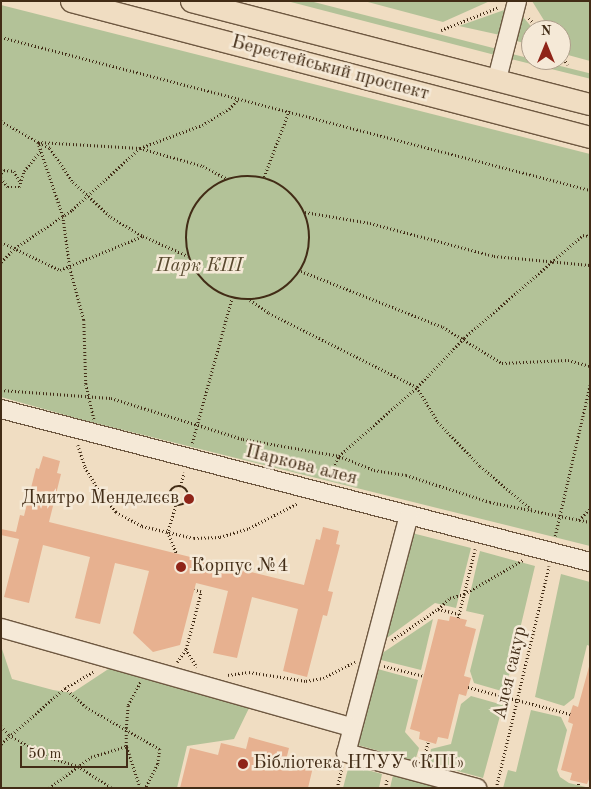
<!DOCTYPE html>
<html>
<head>
<meta charset="utf-8">
<style>
	body { margin:0 }
	#map { position:relative; width:591px; height:789px; overflow:hidden; background:#f0ddc2; font-family:"Old Standard TT",serif }
	div>[style] { position:absolute }
	[style*='--x'] { left:calc(var(--x)*1px); top:calc(var(--y)*1px); width:calc(var(--w)*1px); rotate:calc(var(--a)*1deg) }
	.green>* { inset:0; background:#b3c298; transform-origin:0 0 }
	.building>* { inset:0; background:#e7b190 }
	.path>* { height:2.5px; margin-top:-1.25px; transform-origin:0; background:repeating-linear-gradient(90deg,#422c16 0 1px,transparent 0 3.5px) }
	.path>.ring { margin:-1.25px; padding:0; box-sizing:content-box; background:none; border:2.5px solid #422c16; border-radius:50% }
	.roads { filter:drop-shadow(1px 0 #6e5841) drop-shadow(-1px 0 #6e5841) drop-shadow(0 1px #6e5841) drop-shadow(0 -1px #6e5841) }
	.minor>* { height:18px; margin:-9px; padding:0 9px; transform-origin:9px; border-radius:9px; background:#f5e9d7 }
	.major>* { height:21px; margin:-10.5px; padding:0 10.5px; transform-origin:10.5px; border-radius:10.5px; background:#f0ddc2 }
	.dots>* { width:14px; height:14px; translate:-50% -50%; box-sizing:border-box; border:2px solid #f5e9d7; border-radius:50% }
	span { translate:-50% -50%; white-space:nowrap; text-align:center; line-height:1.15; -webkit-text-stroke:5px #f5e9d7; paint-order:stroke }
	.street-label { font-size:19px; color:#422c16 }
	.park-label { font-size:19px; color:#594a30; font-style:italic }
	.poi-label { font-size:19px; color:#422c16 }
	.right { translate:-100% -50%; text-align:right }
	.left { translate:0 -50%; text-align:left }
	.frame { position:absolute; inset:0; border:2px solid #422c16; pointer-events:none }
	.north { position:absolute; left:521px; top:20px; width:50px; height:50px; box-sizing:border-box; background:#f5e9d7; border:1px solid #ad9d8a; border-radius:50%; rotate:0deg; font-size:14px; font-weight:700; line-height:20px; text-align:center; color:#422c16 }
	.north::after { content:''; display:block; margin:auto; width:18px; height:22px; background:#8f2418; clip-path:polygon(50% 0,100% 100%,50% 72%,0 100%) }
	.scale { position:absolute; left:20px; top:746px; width:108px; height:22px; box-sizing:border-box; border:2px solid #422c16; border-top:0; padding-left:6px; font-size:15px; line-height:18px; white-space:nowrap; color:#422c16; -webkit-text-stroke:4px #f5e9d7; paint-order:stroke }
</style>
</head>
<body>
<div id="map">
	<div class="green">
		<div style="clip-path:polygon(287px 1px,310px 1px,497px 49px,495px 55px)"></div>
		<div style="clip-path:polygon(364px 1px,490px 1px,443px 22px)"></div>
		<div style="clip-path:polygon(532px 1px,590px 1px,590px 61px,568px 55px,561px 45px,561px 30px,550px 30px)"></div>
		<div style="clip-path:polygon(1px 5px,590px 154px,590px 546px,83px 420px,1px 397px)"></div>
		<div style="clip-path:polygon(507px 9px,500px 35px,459px 26px)"></div>
		<div style="clip-path:polygon(519px 12px,534px 30px,531px 30px,531px 45px,513px 40px)"></div>
		<div style="left:508px;top:53px;width:85px;height:5px;rotate:14deg"></div>
		<div style="clip-path:polygon(412px 533px,471px 548px,456px 608px,435px 603px,380px 643px)"></div>
		<div style="clip-path:polygon(480px 551px,535px 566px,505px 692px,474px 683px,470px 671px,484px 615px,466px 611px)"></div>
		<div style="clip-path:polygon(561px 574px,590px 582px,590px 646px,587px 645px,574px 698px,564px 706px,535px 697px)"></div>
		<div style="clip-path:polygon(433px 619px,421px 670px,377px 659px,378px 656px)"></div>
		<div style="clip-path:polygon(1px 646px,12px 679px,53px 690px,72px 693px,116px 664px,251px 704px,234px 739px,187px 746px,177px 788px,1px 788px)"></div>
		<div style="clip-path:polygon(374px 668px,418px 680px,405px 732px,419px 748px,415px 761px,354px 744px)"></div>
		<div style="clip-path:polygon(471px 696px,503px 705px,483px 778px,428px 763px,431px 749px,451px 744px,461px 704px)"></div>
		<div style="clip-path:polygon(531px 710px,561px 717px,567px 730px,557px 770px,560px 777px,569px 783px,590px 788px,503px 788px,508px 770px,516px 772px)"></div>
		<div style="clip-path:polygon(349px 765px,382px 774px,379px 788px,343px 788px)"></div>
		<div style="clip-path:polygon(393px 775px,444px 788px,390px 788px)"></div>
	</div>
	<div class="building">
		<div style="clip-path:polygon(43px 456px,60px 461px,57px 473px,61px 474px,49px 522px,304px 585px,316px 539px,320px 540px,323px 527px,339px 531px,336px 544px,340px 545px,328px 591px,333px 592px,327px 616px,323px 615px,307px 677px,283px 671px,298px 609px,252px 597px,237px 658px,213px 653px,228px 591px,196px 583px,180px 645px,153px 652px,133px 633px,149px 571px,115px 563px,100px 624px,75px 618px,90px 557px,43px 545px,29px 603px,4px 597px,19px 539px,1px 535px,1px 529px,16px 532px,20px 515px,24px 516px,36px 468px,39px 469px)"></div>
		<div style="clip-path:polygon(450px 616px,467px 620px,465px 626px,476px 629px,464px 676px,471px 678px,466px 696px,459px 694px,448px 739px,438px 737px,436px 744px,419px 739px,420px 732px,410px 729px,438px 619px,449px 621px)"></div>
		<div style="clip-path:polygon(590px 663px,590px 777px,587px 784px,570px 780px,572px 773px,561px 770px,573px 724px,568px 722px,570px 714px,573px 705px,578px 707px)"></div>
		<div style="clip-path:polygon(249px 737px,289px 748px,286px 760px,313px 767px,308px 788px,180px 788px,190px 748px,218px 755px,221px 743px,246px 749px)"></div>
	</div>
	<div class="path">
		<div style="--x:529;--y:18;--w:16;--a:47"></div>
		<div style="--x:441;--y:30;--w:62;--a:-21.6"></div>
		<div style="--x:1;--y:37;--w:609;--a:14.56"></div>
		<div style="--x:561;--y:56;--w:11;--a:49"></div>
		<div style="--x:1;--y:121;--w:43;--a:29.6"></div>
		<div style="--x:38;--y:142;--w:102;--a:3.4"></div>
		<div style="--x:140;--y:148;--w:66;--a:15.9"></div>
		<div style="--x:203;--y:166;--w:27;--a:28"></div>
		<div style="--x:38;--y:142;--w:78;--a:71.3"></div>
		<div style="--x:63;--y:216;--w:52;--a:82.3"></div>
		<div style="--x:70;--y:268;--w:54;--a:74.9"></div>
		<div style="--x:84;--y:320;--w:64;--a:88.2"></div>
		<div style="--x:86;--y:384;--w:36;--a:77"></div>
		<div style="--x:39;--y:143;--w:12;--a:24"></div>
		<div style="--x:50;--y:148;--w:41;--a:55.9"></div>
		<div style="--x:73;--y:182;--w:52;--a:42.6"></div>
		<div style="--x:111;--y:217;--w:37;--a:31"></div>
		<div style="--x:143;--y:236;--w:49;--a:24"></div>
		<div style="--x:1;--y:173;--w:4;--a:-45"></div>
		<div style="--x:4;--y:170;--w:10;--a:6"></div>
		<div style="--x:14;--y:171;--w:14;--a:60"></div>
		<div class="ring" style="left:186px;top:176px;width:121.5px;height:121.5px"></div>
		<div style="--x:264;--y:177;--w:71;--a:-69.3"></div>
		<div style="--x:1;--y:178;--w:11;--a:52"></div>
		<div style="--x:8;--y:187;--w:11;--a:0"></div>
		<div style="--x:19;--y:187;--w:17;--a:-73"></div>
		<div style="--x:24;--y:171;--w:26;--a:-51"></div>
		<div style="--x:305;--y:212;--w:66;--a:9.6"></div>
		<div style="--x:370;--y:223;--w:128;--a:14.9"></div>
		<div style="--x:494;--y:256;--w:96;--a:5.4"></div>
		<div style="--x:1;--y:242;--w:65;--a:25.4"></div>
		<div style="--x:60;--y:270;--w:90;--a:-22.3"></div>
		<div style="--x:1;--y:262;--w:20;--a:-45"></div>
		<div style="--x:15;--y:248;--w:69;--a:-33.7"></div>
		<div style="--x:72;--y:210;--w:92;--a:-42.4"></div>
		<div style="--x:140;--y:148;--w:66;--a:-20.4"></div>
		<div style="--x:202;--y:125;--w:31;--a:-31"></div>
		<div style="--x:229;--y:109;--w:13;--a:-48"></div>
		<div style="--x:301;--y:271;--w:153;--a:21.5"></div>
		<div style="--x:443;--y:327;--w:69;--a:31.4"></div>
		<div style="--x:502;--y:363;--w:66;--a:-2.6"></div>
		<div style="--x:568;--y:360;--w:23;--a:15"></div>
		<div style="--x:250;--y:300;--w:23;--a:34"></div>
		<div style="--x:269;--y:313;--w:165;--a:26.6"></div>
		<div style="--x:417;--y:387;--w:41;--a:59"></div>
		<div style="--x:438;--y:422;--w:61;--a:46.3"></div>
		<div style="--x:480;--y:466;--w:67;--a:40.1"></div>
		<div style="--x:1;--y:390;--w:110;--a:4.2"></div>
		<div style="--x:111;--y:398;--w:138;--a:17.3"></div>
		<div style="--x:243;--y:439;--w:97;--a:10"></div>
		<div style="--x:339;--y:456;--w:38;--a:22"></div>
		<div style="--x:374;--y:470;--w:32;--a:9"></div>
		<div style="--x:406;--y:475;--w:88;--a:17.8"></div>
		<div style="--x:490;--y:502;--w:102;--a:11.3"></div>
		<div style="--x:192;--y:443;--w:150;--a:-74.6"></div>
		<div style="--x:78;--y:445;--w:23;--a:72"></div>
		<div style="--x:85;--y:467;--w:29;--a:59"></div>
		<div style="--x:100;--y:492;--w:26;--a:51"></div>
		<div style="--x:116;--y:512;--w:30;--a:28"></div>
		<div style="--x:142;--y:526;--w:53;--a:13"></div>
		<div style="--x:194;--y:538;--w:26;--a:-2"></div>
		<div style="--x:220;--y:537;--w:30;--a:-17"></div>
		<div style="--x:249;--y:528;--w:55;--a:-27"></div>
		<div style="--x:328;--y:477;--w:24;--a:-62"></div>
		<div style="--x:339;--y:456;--w:104;--a:-41.5"></div>
		<div style="--x:417;--y:387;--w:68;--a:-46.2"></div>
		<div style="--x:464;--y:338;--w:157;--a:-40.9"></div>
		<div style="--x:583;--y:235;--w:7;--a:8"></div>
		<div class="ring" style="left:169px;top:486px;width:17.5px;height:17.5px"></div>
		<div style="--x:180;--y:486;--w:14;--a:-73"></div>
		<div style="--x:176;--y:506;--w:27;--a:107"></div>
		<div style="--x:168;--y:532;--w:24;--a:68"></div>
		<div style="--x:579;--y:520;--w:16;--a:-47"></div>
		<div style="--x:555;--y:536;--w:156;--a:-77"></div>
		<div style="--x:438;--y:609;--w:16;--a:-43"></div>
		<div style="--x:450;--y:598;--w:15;--a:-16"></div>
		<div style="--x:464;--y:594;--w:68;--a:-30"></div>
		<div style="--x:458;--y:618;--w:71;--a:-76.2"></div>
		<div style="--x:392;--y:640;--w:55;--a:-34"></div>
		<div style="--x:438;--y:609;--w:22;--a:13"></div>
		<div style="--x:186;--y:649;--w:21;--a:59"></div>
		<div style="--x:177;--y:662;--w:16;--a:-55"></div>
		<div style="--x:186;--y:649;--w:59;--a:-75.3"></div>
		<div style="--x:201;--y:592;--w:7;--a:-164"></div>
		<div style="--x:384;--y:666;--w:41;--a:14"></div>
		<div style="--x:228;--y:675;--w:21;--a:-8"></div>
		<div style="--x:249;--y:672;--w:58;--a:9"></div>
		<div style="--x:306;--y:681;--w:17;--a:-10"></div>
		<div style="--x:323;--y:678;--w:36;--a:-27"></div>
		<div style="--x:468;--y:687;--w:106;--a:14.8"></div>
		<div style="--x:65;--y:688;--w:28;--a:42"></div>
		<div style="--x:86;--y:707;--w:85;--a:29.6"></div>
		<div style="--x:160;--y:749;--w:15;--a:98"></div>
		<div style="--x:158;--y:764;--w:27;--a:117"></div>
		<div style="--x:1;--y:726;--w:12;--a:48"></div>
		<div style="--x:9;--y:735;--w:45;--a:29.4"></div>
		<div style="--x:48;--y:757;--w:31;--a:17"></div>
		<div style="--x:78;--y:766;--w:40;--a:32.9"></div>
		<div style="--x:1;--y:744;--w:85;--a:-41.2"></div>
		<div style="--x:65;--y:688;--w:34;--a:-30"></div>
		<div style="--x:424;--y:757;--w:16;--a:-75"></div>
		<div style="--x:49;--y:788;--w:52;--a:-36.4"></div>
		<div style="--x:91;--y:757;--w:37;--a:-17"></div>
		<div style="--x:140;--y:788;--w:44;--a:-108.4"></div>
		<div style="--x:126;--y:746;--w:18;--a:-90"></div>
		<div style="--x:126;--y:728;--w:23;--a:-85"></div>
		<div style="--x:128;--y:705;--w:26;--a:-62"></div>
		<div style="--x:337;--y:788;--w:22;--a:-77"></div>
		<div style="--x:385;--y:788;--w:9;--a:-77"></div>
		<div style="--x:496;--y:788;--w:228;--a:-76.6"></div>
		<div style="--x:577;--y:788;--w:6;--a:-72"></div>
	</div>
	<div class="roads">
		<div class="minor">
			<div style="--x:497;--y:79;--w:81;--a:-75.6"></div>
			<div style="--x:1;--y:409;--w:609;--a:14.56"></div>
			<div style="--x:409;--y:515;--w:246;--a:104.8"></div>
			<div style="--x:346;--y:753;--w:136;--a:15"></div>
			<div style="--x:1;--y:628;--w:364;--a:15.8"></div>
		</div>
		<div class="major">
			<div style="--x:71;--y:1;--w:537;--a:14.68"></div>
			<div style="--x:191;--y:1;--w:412;--a:14.5"></div>
		</div>
	</div>
	<div class="dots">
		<div style="left:189px;top:499px;background:#8f2418"></div>
		<div style="left:181px;top:567px;background:#8f2418"></div>
		<div style="left:243px;top:764px;background:#8f2418"></div>
	</div>
	<div class="street-label">
		<span style="left:330px;top:69px;rotate:15deg">Берестейський проспект</span>
		<span style="left:301px;top:466px;rotate:14deg">Паркова алея</span>
		<span style="left:511px;top:673px;rotate:-77deg">Алея сакур</span>
	</div>
	<div class="park-label">
		<span style="left:199px;top:267px">Парк КПІ</span>
	</div>
	<div class="poi-label">
		<span class="right" style="left:179px;top:499px">Дмитро Менделєєв</span>
		<span class="left" style="left:191px;top:567px">Корпус №4</span>
		<span class="left" style="left:253px;top:764px">Бібліотека НТУУ «КПІ»</span>
	</div>
	<div class="frame"></div>
	<div class="north">N</div>
	<div class="scale">50 m</div>
</div>
</body>
</html>
